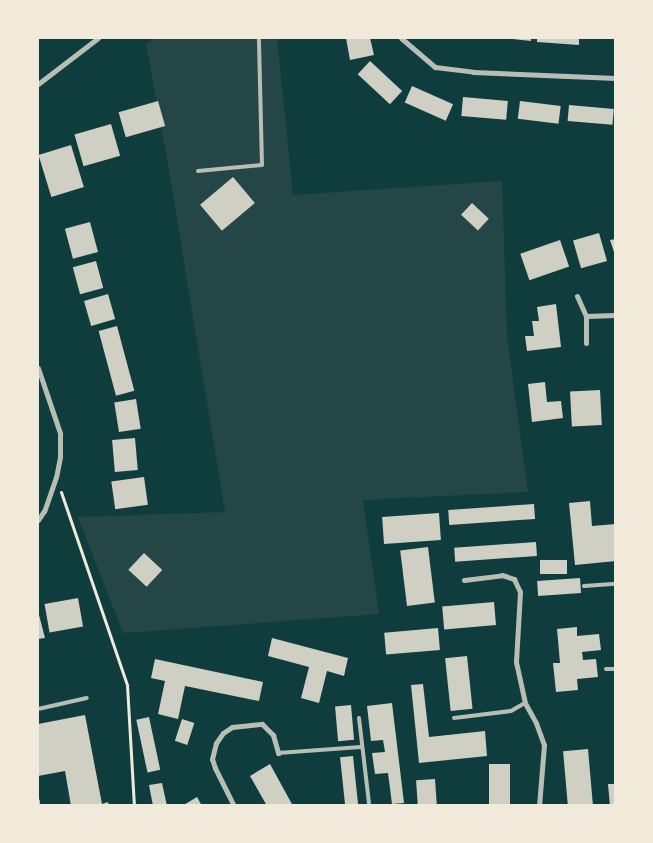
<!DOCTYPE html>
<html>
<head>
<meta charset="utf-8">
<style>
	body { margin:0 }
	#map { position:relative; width:653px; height:843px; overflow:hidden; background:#0f3d3e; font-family:"Source Sans 3",sans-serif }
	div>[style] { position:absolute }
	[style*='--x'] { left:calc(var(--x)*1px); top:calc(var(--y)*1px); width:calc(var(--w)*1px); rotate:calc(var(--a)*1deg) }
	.green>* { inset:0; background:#244646 }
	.building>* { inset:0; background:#cfcfc3; transform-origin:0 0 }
	.path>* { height:3px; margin:-1.5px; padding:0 1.5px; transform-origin:1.5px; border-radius:1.5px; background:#f1e9da }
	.service>* { height:4px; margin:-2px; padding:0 2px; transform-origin:2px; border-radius:2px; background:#b8beb3 }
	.minor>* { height:5px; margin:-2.5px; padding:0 2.5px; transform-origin:2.5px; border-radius:2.5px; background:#b8beb3 }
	span { translate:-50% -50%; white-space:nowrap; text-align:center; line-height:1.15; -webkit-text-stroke:5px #f1e9da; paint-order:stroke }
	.frame { position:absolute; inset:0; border:39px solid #f1e9da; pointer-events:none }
</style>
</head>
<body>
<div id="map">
	<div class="green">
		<div style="clip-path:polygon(155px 38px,277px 38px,293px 195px,502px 181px,507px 337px,528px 492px,363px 500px,379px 614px,123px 633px,78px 517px,225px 512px,167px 159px,146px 44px)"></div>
	</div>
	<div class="building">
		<div style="clip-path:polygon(346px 38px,370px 38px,374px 55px,350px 60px)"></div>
		<div style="clip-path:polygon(502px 38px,531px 38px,531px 41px)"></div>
		<div style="clip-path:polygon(537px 38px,579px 38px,579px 45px,537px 42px)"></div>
		<div style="left:370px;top:61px;width:44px;height:18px;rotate:43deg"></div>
		<div style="left:412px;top:86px;width:45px;height:18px;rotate:24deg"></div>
		<div style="left:463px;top:97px;width:45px;height:19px;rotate:5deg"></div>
		<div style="left:158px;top:101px;width:26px;height:41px;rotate:74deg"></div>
		<div style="left:520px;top:101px;width:41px;height:18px;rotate:7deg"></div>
		<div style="left:569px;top:105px;width:45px;height:16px;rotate:5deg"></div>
		<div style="left:111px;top:124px;width:33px;height:38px;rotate:74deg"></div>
		<div style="left:71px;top:145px;width:44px;height:34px;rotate:73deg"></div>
		<div style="left:233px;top:177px;width:34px;height:43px;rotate:50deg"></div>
		<div style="left:472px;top:203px;width:23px;height:16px;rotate:43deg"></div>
		<div style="left:90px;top:222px;width:31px;height:26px;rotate:75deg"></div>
		<div style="left:599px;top:233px;width:29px;height:27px;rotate:74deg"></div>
		<div style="clip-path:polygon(616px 239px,616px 255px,615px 255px,610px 240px)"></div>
		<div style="left:560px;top:240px;width:28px;height:42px;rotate:71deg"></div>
		<div style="left:96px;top:261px;width:28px;height:24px;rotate:75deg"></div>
		<div style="left:108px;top:294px;width:26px;height:25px;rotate:74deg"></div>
		<div style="clip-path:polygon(556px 304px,561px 347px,527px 351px,525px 336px,534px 336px,532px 321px,539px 321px,537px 307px)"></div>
		<div style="left:117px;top:326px;width:67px;height:19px;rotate:75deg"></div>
		<div style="clip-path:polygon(545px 382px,547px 402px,561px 401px,563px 418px,532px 422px,528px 384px)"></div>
		<div style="left:600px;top:390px;width:35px;height:30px;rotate:87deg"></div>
		<div style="left:136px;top:399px;width:30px;height:22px;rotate:81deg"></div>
		<div style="left:135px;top:438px;width:32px;height:23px;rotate:85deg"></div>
		<div style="left:144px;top:477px;width:28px;height:33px;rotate:82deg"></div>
		<div style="clip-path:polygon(590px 501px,592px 526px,616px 524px,616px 561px,575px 565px,569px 503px)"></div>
		<div style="left:534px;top:504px;width:15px;height:86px;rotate:86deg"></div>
		<div style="left:439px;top:513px;width:27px;height:57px;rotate:86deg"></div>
		<div style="left:536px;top:542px;width:14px;height:82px;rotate:86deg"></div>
		<div style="left:428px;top:547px;width:56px;height:28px;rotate:83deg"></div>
		<div style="left:144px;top:553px;width:25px;height:23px;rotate:43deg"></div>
		<div style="left:540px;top:560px;width:27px;height:14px"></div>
		<div style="left:580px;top:578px;width:15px;height:43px;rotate:86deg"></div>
		<div style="left:78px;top:598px;width:29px;height:34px;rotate:80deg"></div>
		<div style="left:494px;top:602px;width:23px;height:52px;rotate:85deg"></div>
		<div style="clip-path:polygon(38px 611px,45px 638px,38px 639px)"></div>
		<div style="clip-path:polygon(577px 627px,577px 636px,599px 634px,601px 650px,582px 652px,583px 660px,596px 659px,598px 677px,577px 679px,578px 690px,556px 692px,553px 663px,560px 663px,557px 629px)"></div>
		<div style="left:438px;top:628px;width:22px;height:54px;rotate:85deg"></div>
		<div style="clip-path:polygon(272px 638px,348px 658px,344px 676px,327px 671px,319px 703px,301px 698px,309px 667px,268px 656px)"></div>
		<div style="left:467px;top:656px;width:53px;height:22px;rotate:84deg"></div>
		<div style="clip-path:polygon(155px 659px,263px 682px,259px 701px,185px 686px,178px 719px,158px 714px,165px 681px,151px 678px)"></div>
		<div style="clip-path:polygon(423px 684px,429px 737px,485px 731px,487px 756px,419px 763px,411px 685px)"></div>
		<div style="clip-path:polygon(392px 703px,404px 803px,392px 804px,388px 773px,375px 774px,372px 753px,385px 752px,383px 740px,371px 741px,367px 706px)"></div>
		<div style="left:351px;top:705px;width:35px;height:16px;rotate:85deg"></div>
		<div style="clip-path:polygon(85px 715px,102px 804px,108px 802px,109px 806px,71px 806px,65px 771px,38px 776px,38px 724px)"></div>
		<div style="left:149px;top:717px;width:54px;height:13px;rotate:78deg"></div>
		<div style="left:182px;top:719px;width:13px;height:23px;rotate:18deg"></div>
		<div style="left:588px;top:749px;width:57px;height:25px;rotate:85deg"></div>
		<div style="left:353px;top:756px;width:50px;height:13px;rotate:84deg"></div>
		<div style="clip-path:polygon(270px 764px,293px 806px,267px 806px,250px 776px)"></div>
		<div style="left:489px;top:764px;width:21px;height:42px"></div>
		<div style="left:435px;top:779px;width:27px;height:19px;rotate:86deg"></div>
		<div style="clip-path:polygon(162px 783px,167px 806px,153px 806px,149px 785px)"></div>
		<div style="clip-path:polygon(608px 784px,616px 784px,616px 806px,610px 806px)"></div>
		<div style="clip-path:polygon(197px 797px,202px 806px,182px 806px)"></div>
	</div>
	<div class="path">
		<div style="--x:61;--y:492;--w:204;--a:71.1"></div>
		<div style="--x:127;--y:685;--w:121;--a:86.7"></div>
	</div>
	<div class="service">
		<div style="--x:198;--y:171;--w:64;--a:-5.4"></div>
		<div style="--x:262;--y:165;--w:127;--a:-91.4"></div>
		<div style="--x:584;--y:586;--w:32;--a:-4"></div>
		<div style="--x:606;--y:669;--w:10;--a:0"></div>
		<div style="--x:38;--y:709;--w:50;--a:-12.7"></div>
		<div style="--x:359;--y:718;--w:86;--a:83.3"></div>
		<div style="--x:454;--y:718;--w:57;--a:-7"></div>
		<div style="--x:511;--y:711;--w:16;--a:-30"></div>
		<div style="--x:278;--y:753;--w:83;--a:-4.1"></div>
		<div style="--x:38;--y:801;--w:5;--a:90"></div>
	</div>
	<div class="minor">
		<div style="--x:401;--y:38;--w:45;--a:40.5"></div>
		<div style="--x:435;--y:67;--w:38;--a:7"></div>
		<div style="--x:473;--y:72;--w:143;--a:2.4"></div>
		<div style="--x:38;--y:84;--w:76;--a:-37.5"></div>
		<div style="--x:577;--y:296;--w:22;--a:66"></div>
		<div style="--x:586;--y:316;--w:27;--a:90"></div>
		<div style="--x:586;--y:316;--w:30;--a:-2"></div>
		<div style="--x:38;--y:368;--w:69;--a:71.3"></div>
		<div style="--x:60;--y:433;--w:24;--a:90"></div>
		<div style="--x:60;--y:457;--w:20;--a:101"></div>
		<div style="--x:56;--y:477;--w:36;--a:109"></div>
		<div style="--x:44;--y:511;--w:11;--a:124"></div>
		<div style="--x:464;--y:580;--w:38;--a:-7"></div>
		<div style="--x:502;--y:575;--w:13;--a:18"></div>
		<div style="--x:514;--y:579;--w:14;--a:65"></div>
		<div style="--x:520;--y:592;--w:70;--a:93.3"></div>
		<div style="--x:516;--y:662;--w:42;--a:77.6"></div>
		<div style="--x:525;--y:703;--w:23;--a:61"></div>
		<div style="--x:536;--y:723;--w:23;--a:70"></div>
		<div style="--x:544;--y:745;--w:61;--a:94.7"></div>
		<div style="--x:234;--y:806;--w:42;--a:-116.6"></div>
		<div style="--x:215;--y:768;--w:9;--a:-108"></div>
		<div style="--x:212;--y:759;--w:16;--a:-76"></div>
		<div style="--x:216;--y:743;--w:12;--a:-55"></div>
		<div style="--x:223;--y:733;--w:11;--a:-34"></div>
		<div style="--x:232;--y:727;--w:30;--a:-6"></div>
		<div style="--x:262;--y:724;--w:16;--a:45"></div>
		<div style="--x:273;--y:735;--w:19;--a:74"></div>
	</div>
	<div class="frame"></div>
</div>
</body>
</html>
